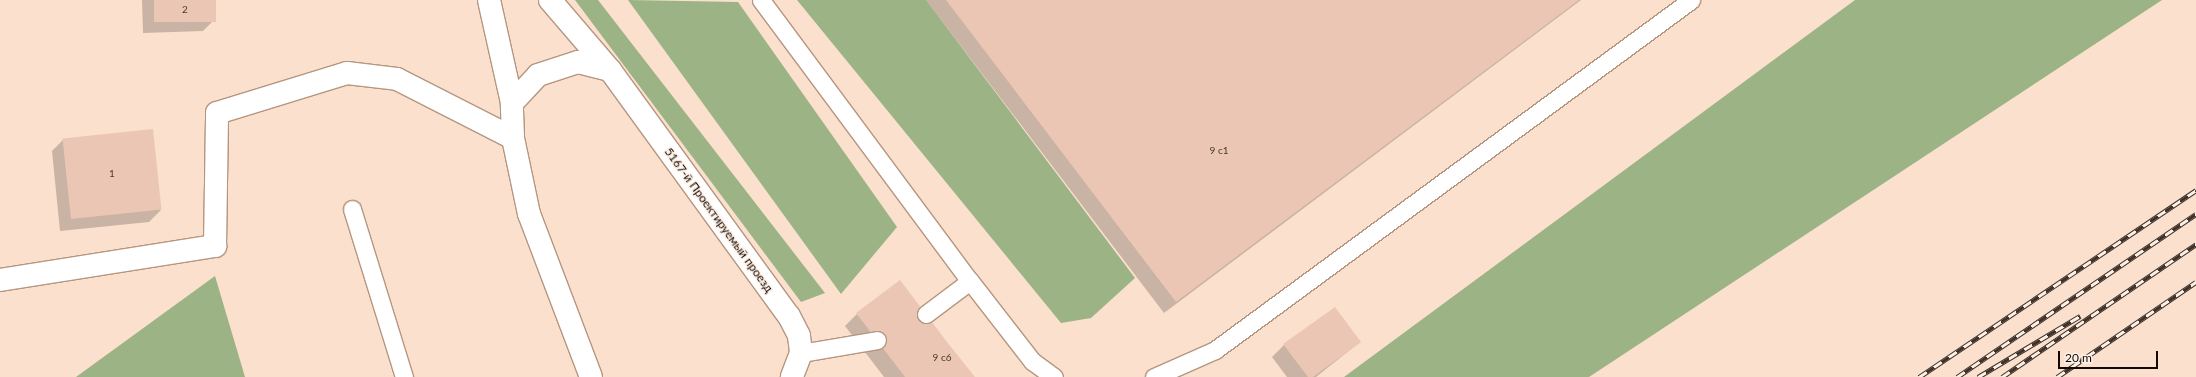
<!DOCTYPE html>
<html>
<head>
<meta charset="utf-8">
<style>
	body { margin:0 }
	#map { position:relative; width:2196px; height:377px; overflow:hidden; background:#fbe0cd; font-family:Lato,sans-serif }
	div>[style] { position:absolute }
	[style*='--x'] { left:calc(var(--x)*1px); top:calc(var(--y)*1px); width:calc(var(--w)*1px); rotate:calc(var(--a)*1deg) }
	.forest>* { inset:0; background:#9bb385 }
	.shadow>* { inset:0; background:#0003 }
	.building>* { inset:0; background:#ebc6b5; transform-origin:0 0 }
	.roads { filter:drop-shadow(1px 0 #b59680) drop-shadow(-1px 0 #b59680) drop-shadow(0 1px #b59680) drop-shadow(0 -1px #b59680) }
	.lane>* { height:17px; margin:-8.5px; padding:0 8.5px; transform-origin:8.5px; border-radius:8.5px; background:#fff }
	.street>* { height:22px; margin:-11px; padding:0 11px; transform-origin:11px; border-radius:11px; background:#fff }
	.secondary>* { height:22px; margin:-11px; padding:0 11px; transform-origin:11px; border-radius:11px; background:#fff }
	.rail>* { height:4.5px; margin-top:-2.25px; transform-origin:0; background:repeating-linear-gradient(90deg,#fdf0e6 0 9px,#3e3129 0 18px); box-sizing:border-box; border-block:1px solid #3e3129 }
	span { translate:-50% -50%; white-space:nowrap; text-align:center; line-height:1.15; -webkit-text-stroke:3px #fdf0e6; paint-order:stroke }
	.number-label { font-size:10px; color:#4a3930 }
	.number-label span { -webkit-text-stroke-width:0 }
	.street-label { font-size:12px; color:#140a04 }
	.scale { position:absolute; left:2058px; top:351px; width:100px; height:18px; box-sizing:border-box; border:2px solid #140a04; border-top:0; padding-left:5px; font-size:12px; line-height:14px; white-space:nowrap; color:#140a04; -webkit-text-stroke:3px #fdf0e6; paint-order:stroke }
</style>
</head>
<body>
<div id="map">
	<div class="forest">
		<div style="clip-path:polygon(575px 0,598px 0,825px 293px,801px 302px)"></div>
		<div style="clip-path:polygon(628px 0,738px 2px,897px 227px,841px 294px)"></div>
		<div style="clip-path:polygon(797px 0,926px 0,1135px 278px,1091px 318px,1061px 323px)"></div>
		<div style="clip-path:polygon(1855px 0,2162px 0,1589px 377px,1344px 377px)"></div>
		<div style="clip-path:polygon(215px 276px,245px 377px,76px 377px)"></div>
	</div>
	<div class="shadow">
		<div style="clip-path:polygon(142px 0,215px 0,215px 19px,203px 31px,143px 33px)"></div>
		<div style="clip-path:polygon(926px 0,1581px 0,1164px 313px)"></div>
		<div style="clip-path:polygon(63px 140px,161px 210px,149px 222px,60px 231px,52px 151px)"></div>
		<div style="clip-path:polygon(857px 314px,974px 377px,884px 377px,845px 326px)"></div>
		<div style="clip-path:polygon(1360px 342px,1316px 377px,1287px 377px,1272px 357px,1284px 345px)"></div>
	</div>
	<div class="building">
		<div style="left:154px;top:0;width:62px;height:22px"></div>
		<div style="clip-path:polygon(946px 0,1579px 0,1176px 302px)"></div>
		<div style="left:153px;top:129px;width:81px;height:91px;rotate:84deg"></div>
		<div style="clip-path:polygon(900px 280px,947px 342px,975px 377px,905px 377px,856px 313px)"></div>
		<div style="clip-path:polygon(1335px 307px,1361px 342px,1313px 377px,1308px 377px,1283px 344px)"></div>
	</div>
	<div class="roads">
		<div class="lane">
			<div style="--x:761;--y:0;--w:350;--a:53.4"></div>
			<div style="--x:352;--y:209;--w:176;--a:72.8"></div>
			<div style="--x:926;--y:314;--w:55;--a:-36.9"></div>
			<div style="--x:970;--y:281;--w:101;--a:52.2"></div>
			<div style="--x:1032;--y:361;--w:27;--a:36"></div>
			<div style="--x:801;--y:353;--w:77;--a:-9.7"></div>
			<div style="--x:1154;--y:377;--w:67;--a:-23.9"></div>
			<div style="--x:1215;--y:350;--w:591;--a:-36.33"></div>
		</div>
		<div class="street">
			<div style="--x:0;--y:280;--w:218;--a:-9"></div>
			<div style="--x:215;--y:246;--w:133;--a:-89.1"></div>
			<div style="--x:217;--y:113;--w:136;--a:-17.1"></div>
			<div style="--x:347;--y:73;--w:50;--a:6.8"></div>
			<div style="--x:397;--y:79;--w:130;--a:27"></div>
		</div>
		<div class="secondary">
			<div style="--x:489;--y:0;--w:106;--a:77.4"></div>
			<div style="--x:550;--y:0;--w:92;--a:49.4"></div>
			<div style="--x:610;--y:70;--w:304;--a:54"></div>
			<div style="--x:789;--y:316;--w:22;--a:63"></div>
			<div style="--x:799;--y:336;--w:17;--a:83"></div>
			<div style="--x:801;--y:353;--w:26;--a:111"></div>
			<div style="--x:591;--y:377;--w:174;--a:-110.8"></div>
			<div style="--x:529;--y:214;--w:78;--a:-101.9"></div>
			<div style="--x:513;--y:138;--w:35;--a:-92"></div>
			<div style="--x:512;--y:103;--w:38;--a:-47"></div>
			<div style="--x:538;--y:75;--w:42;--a:-18"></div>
			<div style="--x:578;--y:62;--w:33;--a:14"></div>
		</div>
	</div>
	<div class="rail">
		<div style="--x:1919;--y:377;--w:334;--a:-34"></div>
		<div style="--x:1957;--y:377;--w:289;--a:-34.3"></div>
		<div style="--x:1978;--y:377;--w:119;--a:-30.9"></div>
		<div style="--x:2002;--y:377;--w:235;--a:-34.4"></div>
		<div style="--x:2057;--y:377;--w:168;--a:-34.4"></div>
	</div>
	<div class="number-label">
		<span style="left:185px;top:10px">2</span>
		<span style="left:1219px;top:151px">9 с1</span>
		<span style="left:112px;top:174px">1</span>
		<span style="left:942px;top:358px">9 с6</span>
	</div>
	<div class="street-label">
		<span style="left:719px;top:220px;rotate:54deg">5167-й Проектируемый проезд</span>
	</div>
	<div class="scale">20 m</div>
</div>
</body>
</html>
